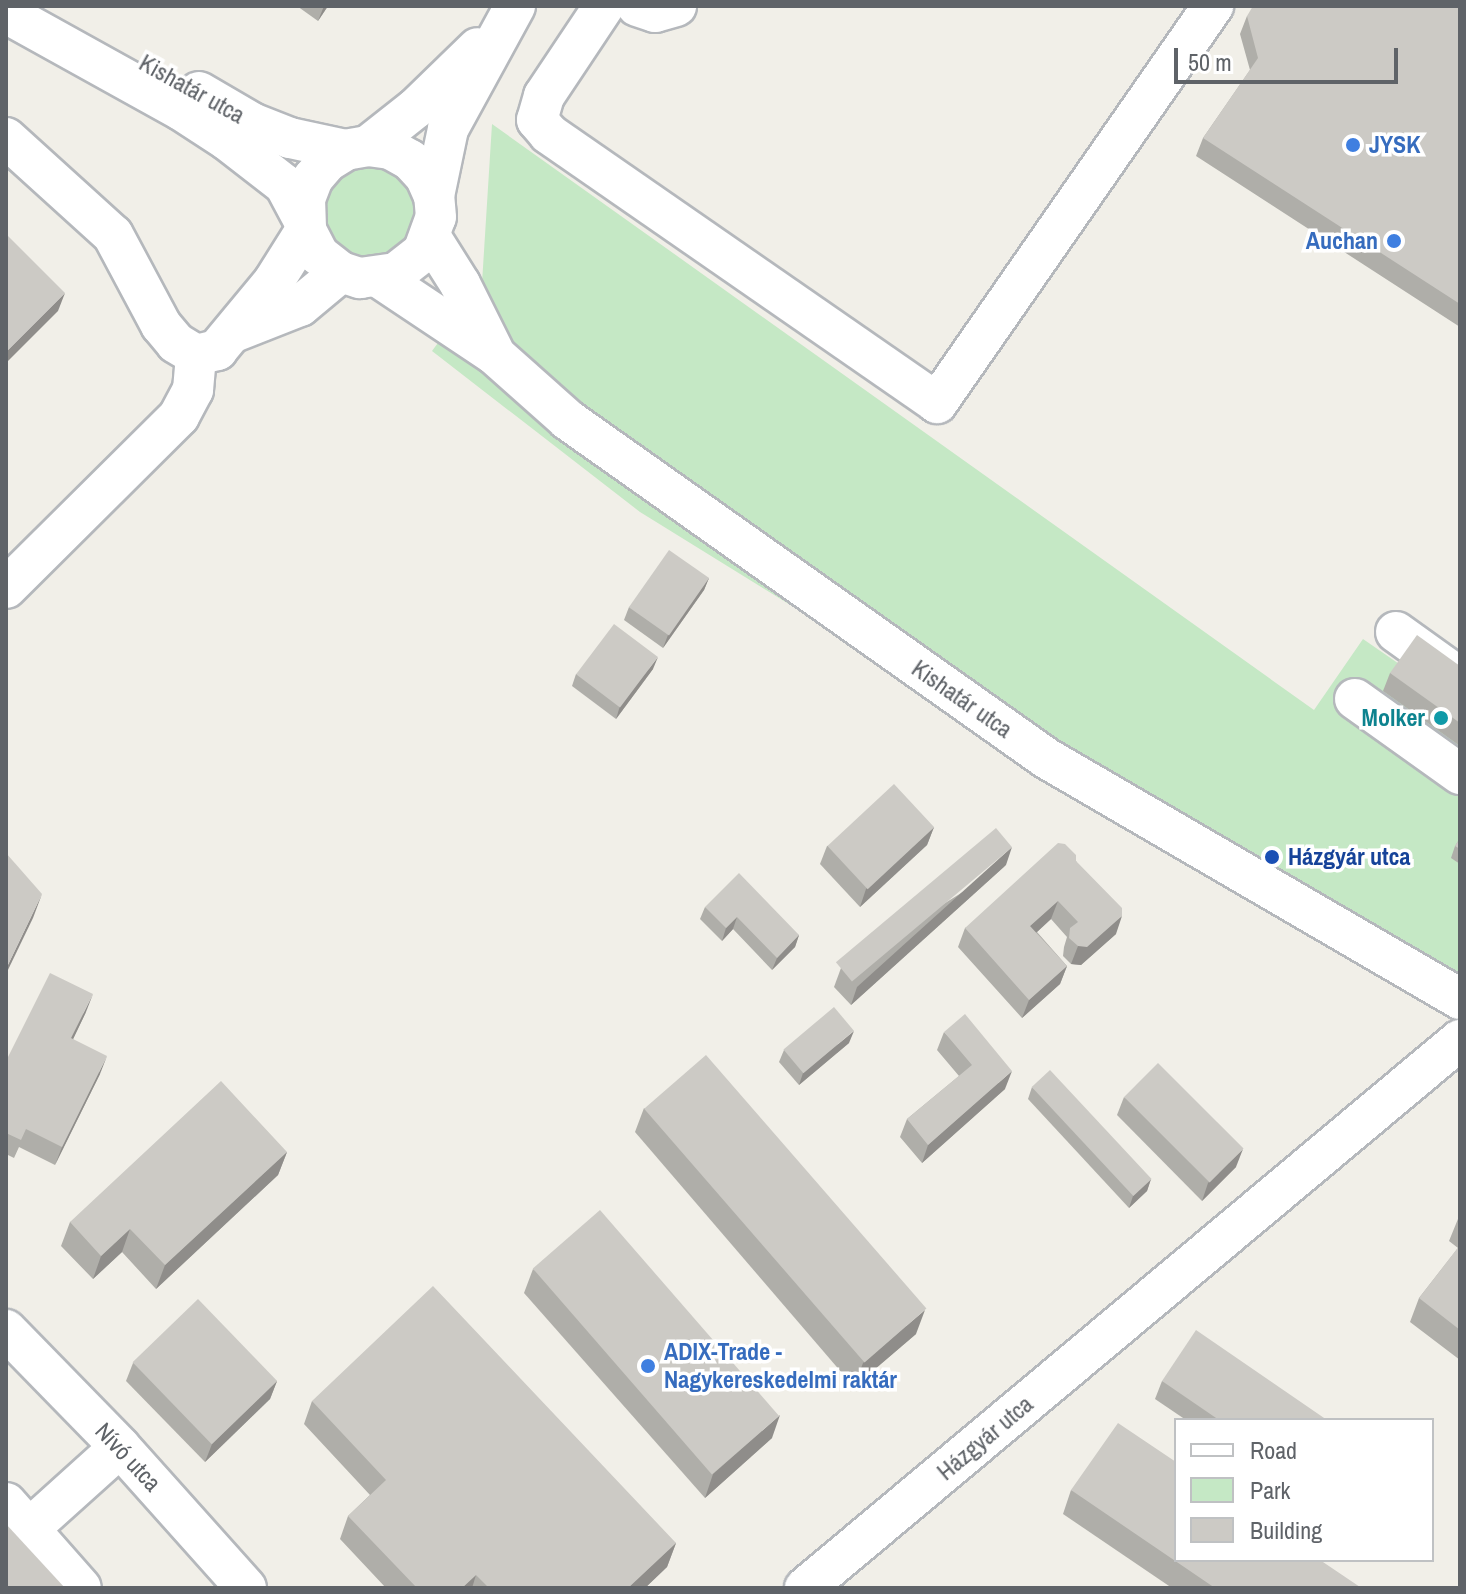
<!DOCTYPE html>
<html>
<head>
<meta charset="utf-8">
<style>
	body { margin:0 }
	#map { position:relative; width:1466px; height:1594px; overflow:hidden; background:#f1efe8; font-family:"Archivo Narrow",sans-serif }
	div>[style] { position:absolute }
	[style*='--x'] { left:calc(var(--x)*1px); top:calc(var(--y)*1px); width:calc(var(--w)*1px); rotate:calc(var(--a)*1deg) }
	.green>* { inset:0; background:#c5e8c5 }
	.roads { filter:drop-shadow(2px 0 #b5b8bc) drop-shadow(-2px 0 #b5b8bc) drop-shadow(0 2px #b5b8bc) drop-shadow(0 -2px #b5b8bc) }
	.minor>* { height:40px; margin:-20px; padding:0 20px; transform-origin:20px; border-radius:20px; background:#fff }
	.wall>* { inset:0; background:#afaea9 }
	.shaded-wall>* { inset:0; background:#8f8d8a }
	.building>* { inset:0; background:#cccac5; transform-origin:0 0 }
	.dots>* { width:22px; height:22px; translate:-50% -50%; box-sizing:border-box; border:4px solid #fff; border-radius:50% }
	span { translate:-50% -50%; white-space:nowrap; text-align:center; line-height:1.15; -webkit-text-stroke:7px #fff; paint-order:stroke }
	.street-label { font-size:24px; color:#5f6368 }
	.shop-label { font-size:24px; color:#366cbe; font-weight:700 }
	.left { translate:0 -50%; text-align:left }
	.right { translate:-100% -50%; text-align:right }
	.culture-label { font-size:24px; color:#0d838f; font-weight:700 }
	.transit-label { font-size:24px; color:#164399; font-weight:700 }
	.frame { position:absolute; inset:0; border:8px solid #5f6368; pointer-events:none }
	.legend { position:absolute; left:1174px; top:1418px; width:260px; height:144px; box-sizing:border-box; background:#fff; border:2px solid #bfc1c3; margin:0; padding:10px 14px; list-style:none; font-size:24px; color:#5f6368 }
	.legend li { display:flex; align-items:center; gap:16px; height:40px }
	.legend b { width:40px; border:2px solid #bfc1c3 }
	.scale { position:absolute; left:1174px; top:48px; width:224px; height:36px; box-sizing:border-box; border:4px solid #5f6368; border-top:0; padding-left:10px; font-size:24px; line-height:28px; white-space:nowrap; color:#5f6368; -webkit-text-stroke:6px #fff; paint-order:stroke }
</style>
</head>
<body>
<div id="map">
	<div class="green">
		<div style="clip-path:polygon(492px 124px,1314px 710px,1363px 639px,1460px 706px,1460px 1019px,640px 512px,432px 351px,482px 283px)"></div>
		<div style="clip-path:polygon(352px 161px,396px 166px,421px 203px,409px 246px,369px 264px,328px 247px,320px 190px)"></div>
	</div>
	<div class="roads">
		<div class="minor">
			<div style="--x:604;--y:6;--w:108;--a:123.7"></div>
			<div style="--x:544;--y:96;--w:25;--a:106"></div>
			<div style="--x:537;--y:120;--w:18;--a:49"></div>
			<div style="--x:549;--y:134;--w:472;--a:34.7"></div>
			<div style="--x:937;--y:403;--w:484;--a:-55.2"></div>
			<div style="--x:637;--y:6;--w:19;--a:18"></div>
			<div style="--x:655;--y:12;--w:22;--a:-16"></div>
			<div style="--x:6;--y:13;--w:200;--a:29"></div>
			<div style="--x:181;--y:110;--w:55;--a:33.1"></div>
			<div style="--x:227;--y:140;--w:73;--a:37.8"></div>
			<div style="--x:285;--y:185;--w:40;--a:62"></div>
			<div style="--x:199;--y:92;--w:61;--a:30.3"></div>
			<div style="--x:252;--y:123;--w:41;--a:21.5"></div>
			<div style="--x:290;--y:138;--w:57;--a:12.1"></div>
			<div style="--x:6;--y:138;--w:144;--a:42.2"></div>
			<div style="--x:113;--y:235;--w:102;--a:61.9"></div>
			<div style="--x:161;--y:325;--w:23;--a:50"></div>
			<div style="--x:176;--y:343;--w:23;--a:31"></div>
			<div style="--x:196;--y:355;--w:22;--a:-13"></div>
			<div style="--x:217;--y:350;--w:89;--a:-50.4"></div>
			<div style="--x:274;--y:281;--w:60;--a:-57.9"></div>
			<div style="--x:368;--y:146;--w:61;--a:-38.4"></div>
			<div style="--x:416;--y:108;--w:86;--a:-44.1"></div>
			<div style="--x:434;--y:196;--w:22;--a:-114"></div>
			<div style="--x:425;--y:176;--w:22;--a:-133"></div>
			<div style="--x:410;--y:160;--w:23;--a:-151"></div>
			<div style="--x:390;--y:149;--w:22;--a:-172"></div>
			<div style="--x:368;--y:146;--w:22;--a:170"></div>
			<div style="--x:346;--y:150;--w:22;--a:148"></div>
			<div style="--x:327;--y:162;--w:21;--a:131"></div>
			<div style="--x:313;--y:178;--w:22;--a:111"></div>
			<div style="--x:305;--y:199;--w:31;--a:88"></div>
			<div style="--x:306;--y:230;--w:28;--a:63"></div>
			<div style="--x:319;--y:255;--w:28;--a:38"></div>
			<div style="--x:341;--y:272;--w:20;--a:18"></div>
			<div style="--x:360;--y:278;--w:36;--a:-8"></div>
			<div style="--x:396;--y:273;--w:34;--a:-38"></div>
			<div style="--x:423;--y:252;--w:37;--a:-70"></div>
			<div style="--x:436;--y:217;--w:21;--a:-95"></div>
			<div style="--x:434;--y:196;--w:68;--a:-78.2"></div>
			<div style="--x:448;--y:129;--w:140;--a:-61.4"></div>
			<div style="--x:431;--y:238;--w:54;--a:57.8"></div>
			<div style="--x:460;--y:284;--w:74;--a:63.4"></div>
			<div style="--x:380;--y:278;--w:137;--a:33.7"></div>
			<div style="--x:494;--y:354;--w:99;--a:41.7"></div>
			<div style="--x:568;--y:420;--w:585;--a:35.26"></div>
			<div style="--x:1046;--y:758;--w:479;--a:30.2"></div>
			<div style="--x:234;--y:332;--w:71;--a:-21.5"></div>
			<div style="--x:300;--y:306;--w:53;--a:-39.7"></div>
			<div style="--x:6;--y:588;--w:244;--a:-44.8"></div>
			<div style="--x:179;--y:416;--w:30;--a:-62"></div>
			<div style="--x:193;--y:390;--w:35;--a:-85"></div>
			<div style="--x:1396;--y:632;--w:79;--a:35.7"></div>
			<div style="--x:1355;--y:699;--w:129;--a:35.5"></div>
			<div style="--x:6;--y:1330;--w:163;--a:45.7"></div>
			<div style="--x:120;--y:1447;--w:189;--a:48.2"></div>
			<div style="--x:6;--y:1503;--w:113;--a:48.6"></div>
			<div style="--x:29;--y:1529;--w:122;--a:-42"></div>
			<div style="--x:805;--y:1588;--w:854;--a:-39.92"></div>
		</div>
	</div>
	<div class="wall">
		<div style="clip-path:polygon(297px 6px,328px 6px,318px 21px)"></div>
		<div style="clip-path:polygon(1460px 6px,1460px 327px,1196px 156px,1203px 138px,1250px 70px,1240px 34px,1247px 16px)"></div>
		<div style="clip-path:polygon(709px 578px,704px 590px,663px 648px,624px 620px,629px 607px)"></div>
		<div style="clip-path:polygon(1460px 666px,1460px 746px,1383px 691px,1390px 673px)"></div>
		<div style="clip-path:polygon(653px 669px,616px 719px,572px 686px,576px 674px)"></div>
		<div style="clip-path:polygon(934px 827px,927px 845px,860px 907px,820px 864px,827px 846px)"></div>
		<div style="clip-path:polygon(1460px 838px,1460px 864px,1451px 858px,1455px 846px)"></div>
		<div style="clip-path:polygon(1076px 861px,1116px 934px,1081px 965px,1071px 964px,1063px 956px,1064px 947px,1067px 937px,1051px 919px,1037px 932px,1067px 966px,1060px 984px,1022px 1018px,958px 947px,965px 928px)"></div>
		<div style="clip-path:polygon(1006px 865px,851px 1005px,834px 987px,841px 968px)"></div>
		<div style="clip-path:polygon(705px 907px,799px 935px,795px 947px,772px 970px,733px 929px,722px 941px,700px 919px)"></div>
		<div style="clip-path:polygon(86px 1012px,73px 1039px,100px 1074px,55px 1165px,19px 1147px,14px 1158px,6px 1154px,6px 1061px)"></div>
		<div style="clip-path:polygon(944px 1032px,1005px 1089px,922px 1163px,900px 1137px,907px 1119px,959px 1076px,937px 1050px)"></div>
		<div style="clip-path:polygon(849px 1043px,799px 1085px,779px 1062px,784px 1050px)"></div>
		<div style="clip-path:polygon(1032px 1087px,1151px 1179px,1147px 1191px,1129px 1208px,1028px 1099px)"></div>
		<div style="clip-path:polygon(1124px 1097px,1236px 1167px,1202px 1201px,1117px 1115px)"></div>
		<div style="clip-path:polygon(644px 1108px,916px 1334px,854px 1387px,635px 1132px)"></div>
		<div style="clip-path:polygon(287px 1152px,278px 1175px,156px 1289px,122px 1252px,93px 1279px,61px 1246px,70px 1222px)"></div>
		<div style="clip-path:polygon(1460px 1214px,1460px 1360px,1410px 1322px,1419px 1298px,1458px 1248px,1449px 1241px)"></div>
		<div style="clip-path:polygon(533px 1269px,772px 1438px,705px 1498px,524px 1293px)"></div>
		<div style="clip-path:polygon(133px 1363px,277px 1381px,270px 1399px,205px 1462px,126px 1381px)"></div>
		<div style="clip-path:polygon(1162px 1381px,1327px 1420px,1186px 1420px,1155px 1399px)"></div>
		<div style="clip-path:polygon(312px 1401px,676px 1543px,667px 1567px,645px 1588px,386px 1588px,340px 1539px,348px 1516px,370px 1495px,304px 1424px)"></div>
		<div style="clip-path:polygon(1071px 1490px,1360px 1588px,1172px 1588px,1063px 1514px)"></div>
	</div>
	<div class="shaded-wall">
		<div style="clip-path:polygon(324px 6px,328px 6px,318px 21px)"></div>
		<div style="clip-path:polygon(65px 293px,58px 311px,6px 363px,6px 352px)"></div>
		<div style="clip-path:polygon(709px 578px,704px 590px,663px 648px,668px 635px)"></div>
		<div style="clip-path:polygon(658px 657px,653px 669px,616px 719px,620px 706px)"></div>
		<div style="clip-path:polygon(934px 827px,927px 845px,860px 907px,866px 889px)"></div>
		<div style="clip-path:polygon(1012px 847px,1006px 865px,851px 1005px,857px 987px)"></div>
		<div style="clip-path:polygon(42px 894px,33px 918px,6px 974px,6px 969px)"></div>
		<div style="clip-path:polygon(1058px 901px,1051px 919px,1024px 944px,1030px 926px)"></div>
		<div style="clip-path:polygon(1122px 916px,1116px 934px,1081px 965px,1071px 964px,1078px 946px)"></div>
		<div style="clip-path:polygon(737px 917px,733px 929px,722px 941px,726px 928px)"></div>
		<div style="clip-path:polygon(799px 935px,795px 947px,772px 970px,777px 958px)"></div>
		<div style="clip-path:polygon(1067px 966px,1060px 984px,1022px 1018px,1029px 1000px)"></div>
		<div style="clip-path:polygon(93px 994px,86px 1012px,65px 1056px,71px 1038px)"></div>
		<div style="clip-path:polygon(854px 1031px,849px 1043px,799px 1085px,803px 1073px)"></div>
		<div style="clip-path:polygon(107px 1056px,100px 1074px,55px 1165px,62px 1147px)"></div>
		<div style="clip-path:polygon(1012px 1071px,1005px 1089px,922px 1163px,928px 1145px)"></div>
		<div style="clip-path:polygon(1243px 1149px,1236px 1167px,1202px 1201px,1208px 1183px)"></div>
		<div style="clip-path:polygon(287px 1152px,278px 1175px,156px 1289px,165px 1265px)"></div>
		<div style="clip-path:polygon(1151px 1179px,1147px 1191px,1129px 1208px,1133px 1196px)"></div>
		<div style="clip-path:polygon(130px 1229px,122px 1252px,93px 1279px,101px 1256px)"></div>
		<div style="clip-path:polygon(925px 1310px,916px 1334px,854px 1387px,863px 1363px)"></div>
		<div style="clip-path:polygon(277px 1381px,270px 1399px,205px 1462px,212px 1444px)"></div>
		<div style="clip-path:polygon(780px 1415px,772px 1438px,705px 1498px,713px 1474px)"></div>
		<div style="clip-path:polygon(676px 1543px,667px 1567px,645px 1588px,628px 1588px)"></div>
		<div style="clip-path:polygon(476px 1575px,472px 1588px,462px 1588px)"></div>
	</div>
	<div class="building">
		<div style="clip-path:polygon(1253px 6px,1460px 6px,1460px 304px,1203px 138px,1258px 58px,1247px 16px)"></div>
		<div style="clip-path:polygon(6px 234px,65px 293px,6px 352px)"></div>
		<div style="left:669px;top:550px;width:49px;height:70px;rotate:35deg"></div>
		<div style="left:614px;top:624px;width:55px;height:63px;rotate:37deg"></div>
		<div style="clip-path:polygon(1417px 635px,1460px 666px,1460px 723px,1390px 673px)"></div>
		<div style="left:894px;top:784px;width:59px;height:91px;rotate:47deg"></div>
		<div style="left:996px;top:828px;width:25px;height:209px;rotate:50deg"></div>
		<div style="clip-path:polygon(1460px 838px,1460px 849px,1455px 846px)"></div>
		<div style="clip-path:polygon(1058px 843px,1065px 844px,1076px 855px,1076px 861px,1122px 908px,1122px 916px,1087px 947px,1078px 946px,1069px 938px,1070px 928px,1078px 922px,1058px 901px,1030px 926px,1067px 966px,1029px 1000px,965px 928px)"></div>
		<div style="clip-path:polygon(6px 853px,42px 894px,6px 969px)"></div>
		<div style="clip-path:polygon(739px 873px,799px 935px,777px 958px,737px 917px,726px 928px,705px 907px)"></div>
		<div style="clip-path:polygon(50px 973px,93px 994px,71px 1038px,107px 1056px,62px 1147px,26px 1129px,21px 1140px,6px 1133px,6px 1061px)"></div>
		<div style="left:834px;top:1007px;width:31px;height:66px;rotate:50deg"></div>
		<div style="clip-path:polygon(965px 1014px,1012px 1071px,928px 1145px,907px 1119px,972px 1065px,944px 1032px)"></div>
		<div style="left:706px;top:1055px;width:336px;height:82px;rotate:49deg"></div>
		<div style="left:1158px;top:1063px;width:121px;height:48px;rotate:45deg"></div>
		<div style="left:1050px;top:1070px;width:149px;height:25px;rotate:47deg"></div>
		<div style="clip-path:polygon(221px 1081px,287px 1152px,165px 1265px,130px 1229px,101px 1256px,70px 1222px)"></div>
		<div style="left:600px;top:1210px;width:273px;height:89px;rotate:49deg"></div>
		<div style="clip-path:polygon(1460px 1245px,1460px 1330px,1419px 1298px)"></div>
		<div style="clip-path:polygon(433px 1286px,676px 1543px,628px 1588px,489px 1588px,476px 1575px,462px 1588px,417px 1588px,348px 1516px,386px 1480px,312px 1401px)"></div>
		<div style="left:198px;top:1299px;width:114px;height:91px;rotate:46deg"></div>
		<div style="clip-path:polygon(1196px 1330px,1327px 1420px,1219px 1420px,1162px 1381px)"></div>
		<div style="clip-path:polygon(1118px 1423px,1176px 1462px,1176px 1560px,1320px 1560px,1360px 1587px,1215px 1588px,1071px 1490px)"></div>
		<div style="clip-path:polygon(6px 1524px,65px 1588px,6px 1588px)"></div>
	</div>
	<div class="dots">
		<div style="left:1353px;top:145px;background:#3f7fe0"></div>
		<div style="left:1394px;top:241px;background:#3f7fe0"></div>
		<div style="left:1441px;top:718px;background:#0f9aa8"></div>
		<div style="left:1272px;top:857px;background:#1a4fb4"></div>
		<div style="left:648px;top:1366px;background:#3f7fe0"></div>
	</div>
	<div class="street-label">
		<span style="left:192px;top:89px;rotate:29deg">Kishatár utca</span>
		<span style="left:962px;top:699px;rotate:35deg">Kishatár utca</span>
		<span style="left:985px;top:1438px;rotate:-40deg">Házgyár utca</span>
		<span style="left:128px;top:1457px;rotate:47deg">Nívó utca</span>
	</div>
	<div class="shop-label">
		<span class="left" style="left:1369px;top:145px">JYSK</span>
		<span class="right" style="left:1378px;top:241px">Auchan</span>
		<span class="left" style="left:664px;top:1366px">ADIX-Trade -<br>Nagykereskedelmi raktár</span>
	</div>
	<div class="culture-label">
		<span class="right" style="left:1425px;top:718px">Molker</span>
	</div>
	<div class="transit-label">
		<span class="left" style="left:1288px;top:857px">Házgyár utca</span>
	</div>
	<div class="frame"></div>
	<ul class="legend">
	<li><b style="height:10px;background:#fff"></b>Road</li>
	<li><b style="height:22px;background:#c5e8c5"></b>Park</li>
	<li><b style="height:22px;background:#cccac5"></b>Building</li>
	</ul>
	<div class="scale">50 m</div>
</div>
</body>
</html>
